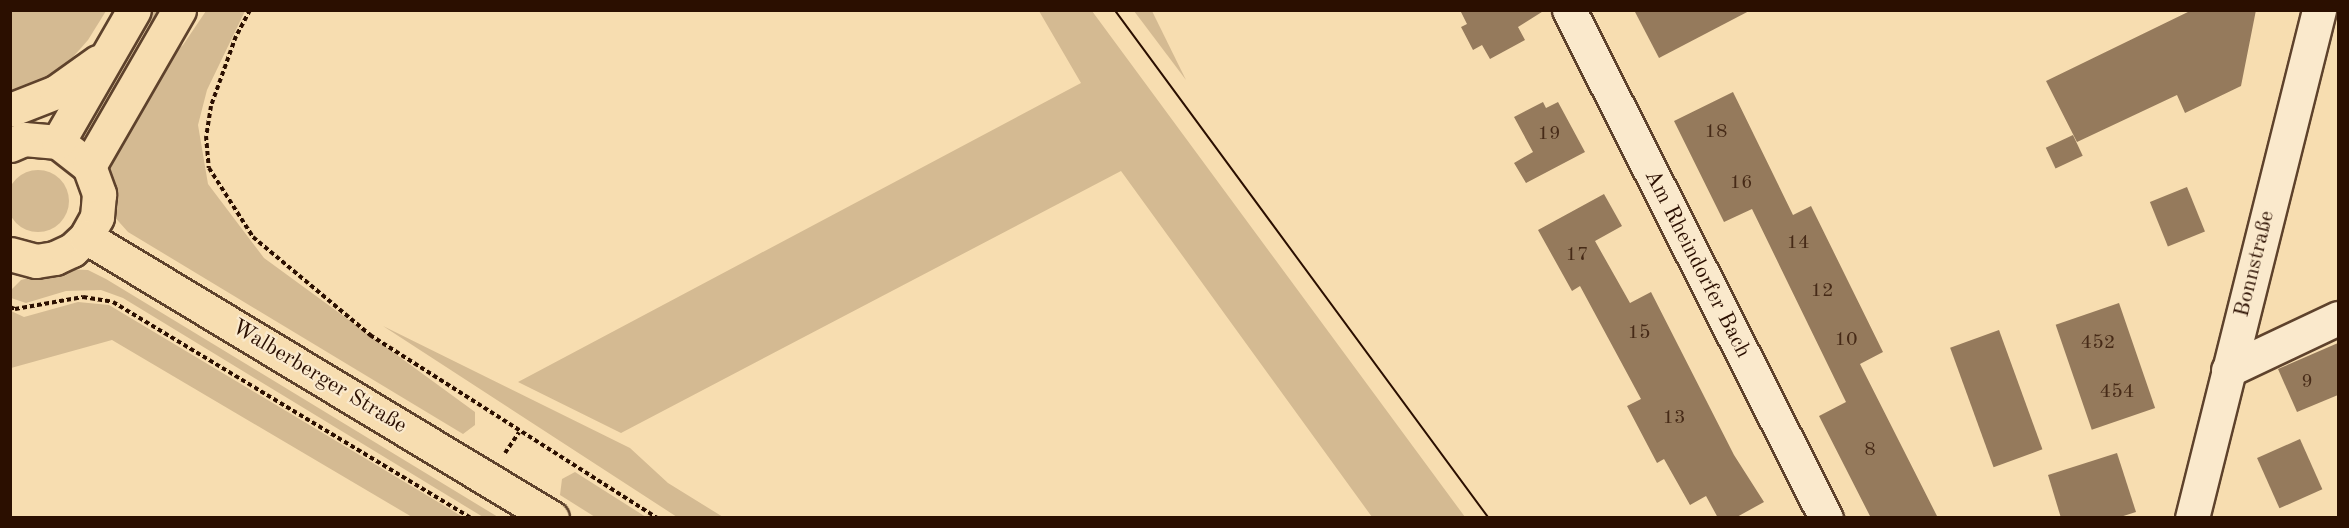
<!DOCTYPE html>
<html>
<head>
<meta charset="utf-8">
<style>
	body { margin:0 }
	#map { position:relative; width:2349px; height:528px; overflow:hidden; background:#f7ddb0; font-family:"Old Standard TT",serif }
	div>[style] { position:absolute }
	[style*='--x'] { left:calc(var(--x)*1px); top:calc(var(--y)*1px); width:calc(var(--w)*1px); rotate:calc(var(--a)*1deg) }
	.green>* { inset:0; background:#d4ba92; transform-origin:0 0 }
	.round { border-radius:50% }
	.building>* { inset:0; background:#957a5c; transform-origin:0 0 }
	.path>* { height:4px; margin-top:-2px; transform-origin:0; background:repeating-linear-gradient(90deg,#2b0f00 0 4.5px,transparent 0 7.5px) }
	.roads { filter:drop-shadow(2px 0 #5e422c) drop-shadow(-2px 0 #5e422c) drop-shadow(0 2px #5e422c) drop-shadow(0 -2px #5e422c) }
	.minor>* { height:33px; margin:-16.5px; padding:0 16.5px; transform-origin:16.5px; border-radius:16.5px; background:#fae9cc }
	.major>* { height:33px; margin:-16.5px; padding:0 16.5px; transform-origin:16.5px; border-radius:16.5px; background:#f7ddb0 }
	.highway>* { height:33px; margin:-16.5px; padding:0 16.5px; transform-origin:16.5px; border-radius:16.5px; background:#f7ddb0 }
	.tram>* { height:1.5px; margin:-0.75px; padding:0 0.75px; transform-origin:0.75px; border-radius:0.75px; background:#2b0f00 }
	span { translate:-50% -50%; white-space:nowrap; text-align:center; line-height:1.15; -webkit-text-stroke:4.5px #fae9cc; paint-order:stroke }
	.number-label { font-size:20px; color:#462a17 }
	.number-label span { -webkit-text-stroke-width:0 }
	.street-label { font-size:22px; color:#2b0f00 }
	.frame { position:absolute; inset:0; border:12px solid #2b0f00; pointer-events:none }
</style>
</head>
<body>
<div id="map">
	<div class="green">
		<div style="clip-path:polygon(10px 11px,106px 11px,88px 40px,59px 73px,11px 95px)"></div>
		<div style="left:150px;top:11px;width:12px;height:106px"></div>
		<div style="clip-path:polygon(206px 11px,245px 11px,207px 90px,198px 125px,208px 184px,264px 258px,475px 412px,475px 425px,463px 434px,128px 232px,111px 213px,101px 169px,152px 71px,183px 45px)"></div>
		<div style="clip-path:polygon(1039px 11px,1092px 11px,1465px 517px,1372px 517px,1121px 171px,621px 433px,518px 382px,1081px 83px)"></div>
		<div style="clip-path:polygon(1134px 11px,1152px 11px,1186px 80px)"></div>
		<div class="round" style="left:7px;top:170px;width:62px;height:62px"></div>
		<div style="clip-path:polygon(63px 269px,88px 270px,106px 279px,498px 517px,483px 517px,123px 298px,101px 290px,66px 291px,26px 303px,11px 298px,11px 290px,21px 280px)"></div>
		<div style="clip-path:polygon(78px 302px,109px 305px,463px 517px,412px 517px,112px 340px,11px 368px,11px 311px,24px 317px)"></div>
		<div style="clip-path:polygon(383px 326px,630px 448px,668px 483px,723px 517px,677px 517px)"></div>
		<div style="clip-path:polygon(575px 472px,646px 517px,595px 517px,560px 495px,562px 479px)"></div>
	</div>
	<div class="building">
		<div style="clip-path:polygon(1460px 10px,1545px 10px,1518px 27px,1525px 40px,1490px 59px,1482px 45px,1473px 50px,1461px 27px,1467px 24px)"></div>
		<div style="clip-path:polygon(1634px 10px,1751px 10px,1659px 58px)"></div>
		<div style="clip-path:polygon(2192px 10px,2256px 10px,2241px 86px,2185px 113px,2177px 95px,2077px 142px,2046px 81px)"></div>
		<div style="clip-path:polygon(1733px 92px,1793px 215px,1811px 206px,1883px 352px,1860px 364px,1938px 518px,1871px 518px,1819px 416px,1846px 402px,1752px 209px,1724px 222px,1674px 121px)"></div>
		<div style="clip-path:polygon(1543px 102px,1546px 108px,1558px 102px,1585px 152px,1526px 183px,1514px 163px,1533px 152px,1514px 117px)"></div>
		<div style="left:2073px;top:135px;width:23px;height:30px;rotate:65deg"></div>
		<div style="left:2187px;top:187px;width:48px;height:40px;rotate:68deg"></div>
		<div style="clip-path:polygon(1604px 194px,1622px 226px,1595px 241px,1630px 303px,1651px 292px,1734px 455px,1764px 502px,1735px 518px,1718px 518px,1706px 496px,1690px 505px,1664px 459px,1657px 463px,1627px 406px,1641px 399px,1580px 286px,1572px 291px,1538px 230px)"></div>
		<div style="left:2119px;top:303px;width:111px;height:67px;rotate:71deg"></div>
		<div style="left:1999px;top:330px;width:127px;height:52px;rotate:70deg"></div>
		<div style="clip-path:polygon(2338px 343px,2338px 395px,2297px 412px,2278px 369px)"></div>
		<div style="left:2300px;top:439px;width:55px;height:47px;rotate:66deg"></div>
		<div style="clip-path:polygon(2117px 453px,2136px 512px,2117px 518px,2061px 518px,2048px 475px)"></div>
	</div>
	<div class="path">
		<div style="--x:250;--y:10;--w:30;--a:118"></div>
		<div style="--x:236;--y:36;--w:74;--a:109.7"></div>
		<div style="--x:211;--y:106;--w:30;--a:99"></div>
		<div style="--x:206;--y:136;--w:32;--a:85"></div>
		<div style="--x:209;--y:168;--w:82;--a:57.5"></div>
		<div style="--x:253;--y:237;--w:153;--a:39.9"></div>
		<div style="--x:370;--y:335;--w:340;--a:32.5"></div>
		<div style="--x:10;--y:307;--w:5;--a:22"></div>
		<div style="--x:15;--y:309;--w:69;--a:-10"></div>
		<div style="--x:83;--y:297;--w:30;--a:9"></div>
		<div style="--x:113;--y:302;--w:418;--a:31.1"></div>
		<div style="--x:505;--y:453;--w:25;--a:-56"></div>
	</div>
	<div class="roads">
		<div class="minor">
			<div style="--x:1569;--y:10;--w:569;--a:63.16"></div>
			<div style="--x:2228;--y:370;--w:122;--a:-25.3"></div>
			<div style="--x:2192;--y:518;--w:524;--a:-75.96"></div>
		</div>
		<div class="major">
			<div style="--x:10;--y:145;--w:15;--a:-23"></div>
			<div style="--x:24;--y:139;--w:34;--a:5"></div>
			<div style="--x:58;--y:142;--w:39;--a:38"></div>
			<div style="--x:89;--y:166;--w:30;--a:70"></div>
			<div style="--x:99;--y:194;--w:23;--a:95"></div>
			<div style="--x:97;--y:217;--w:23;--a:119"></div>
			<div style="--x:86;--y:237;--w:19;--a:137"></div>
			<div style="--x:72;--y:250;--w:19;--a:155"></div>
			<div style="--x:55;--y:258;--w:19;--a:171"></div>
			<div style="--x:36;--y:261;--w:27;--a:-165"></div>
			<div style="--x:86;--y:237;--w:544;--a:31.09"></div>
		</div>
		<div class="highway">
			<div style="--x:10;--y:110;--w:49;--a:-21.4"></div>
			<div style="--x:56;--y:92;--w:52;--a:-35.5"></div>
			<div style="--x:58;--y:142;--w:152;--a:-60.1"></div>
			<div style="--x:89;--y:166;--w:180;--a:-60"></div>
		</div>
	</div>
	<div class="tram">
		<div style="--x:1115;--y:10;--w:631;--a:53.64"></div>
	</div>
	<div class="number-label">
		<span style="left:1716px;top:132px">18</span>
		<span style="left:1549px;top:134px">19</span>
		<span style="left:1741px;top:183px">16</span>
		<span style="left:1798px;top:243px">14</span>
		<span style="left:1577px;top:255px">17</span>
		<span style="left:1822px;top:291px">12</span>
		<span style="left:1639px;top:333px">15</span>
		<span style="left:1846px;top:340px">10</span>
		<span style="left:2098px;top:343px">452</span>
		<span style="left:2307px;top:382px">9</span>
		<span style="left:2117px;top:392px">454</span>
		<span style="left:1674px;top:418px">13</span>
		<span style="left:1870px;top:450px">8</span>
	</div>
	<div class="street-label">
		<span style="left:1697px;top:264px;rotate:63deg">Am Rheindorfer Bach</span>
		<span style="left:2255px;top:264px;rotate:-76deg">Bonnstraße</span>
		<span style="left:319px;top:377px;rotate:31deg">Walberberger Straße</span>
	</div>
	<div class="frame"></div>
</div>
</body>
</html>
